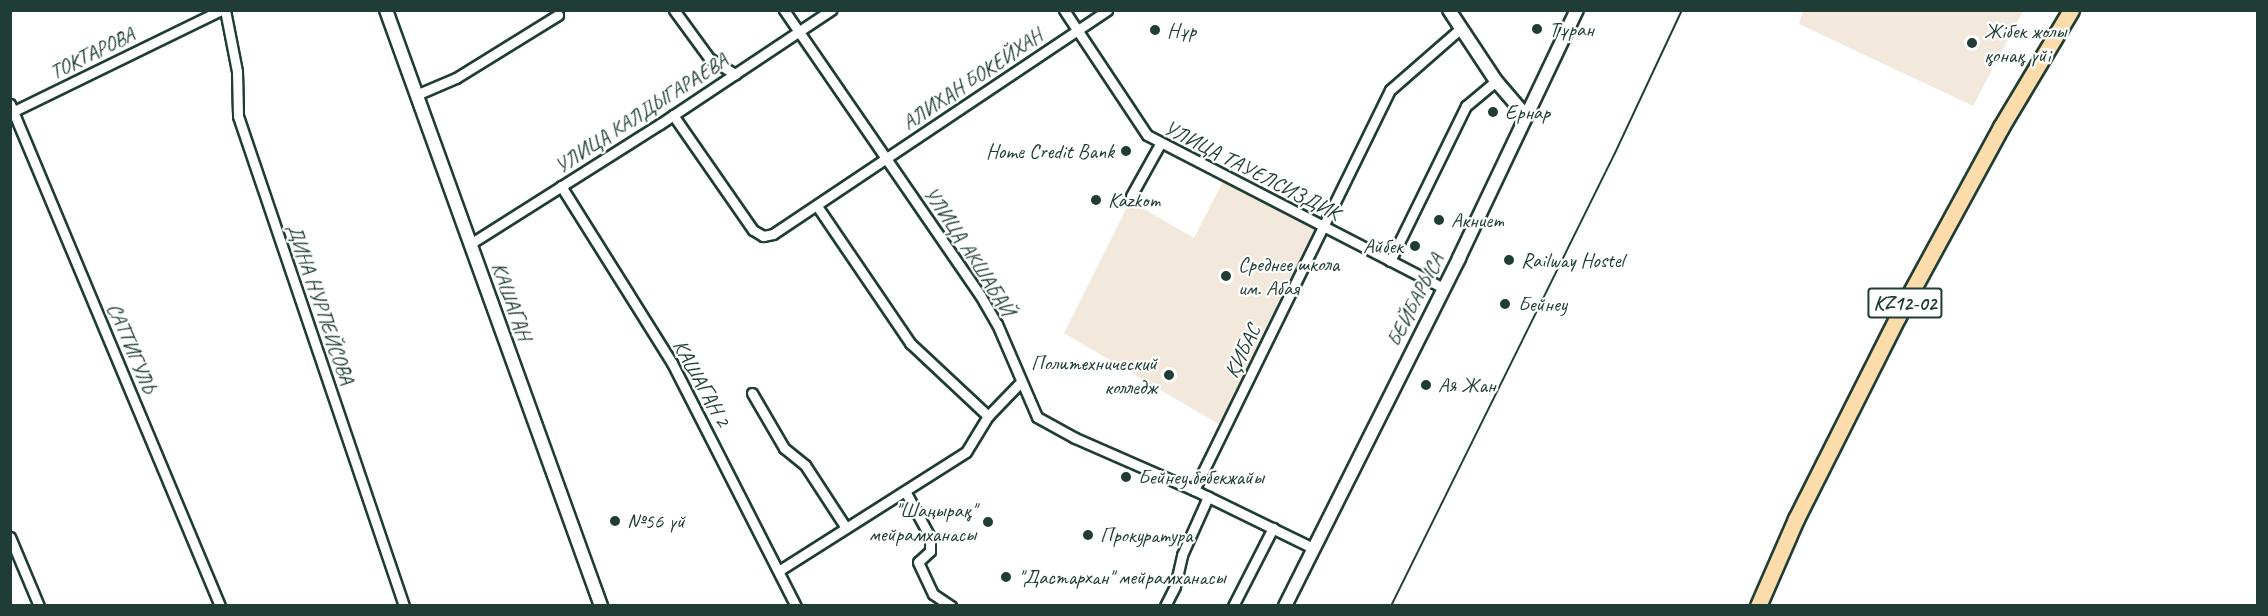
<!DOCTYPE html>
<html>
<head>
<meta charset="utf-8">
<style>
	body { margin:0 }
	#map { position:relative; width:2268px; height:616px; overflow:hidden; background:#fff; font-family:Caveat,sans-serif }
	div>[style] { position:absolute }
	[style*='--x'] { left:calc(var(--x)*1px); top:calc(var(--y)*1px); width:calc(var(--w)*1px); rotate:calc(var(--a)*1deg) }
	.built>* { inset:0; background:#f2e8db }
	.roads { filter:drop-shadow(2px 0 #1f3d34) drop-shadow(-2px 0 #1f3d34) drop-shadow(0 2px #1f3d34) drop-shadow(0 -2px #1f3d34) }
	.minor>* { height:9px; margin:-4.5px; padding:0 4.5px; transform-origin:4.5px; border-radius:4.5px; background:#fff }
	.tertiary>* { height:12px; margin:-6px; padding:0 6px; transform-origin:6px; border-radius:6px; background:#fff }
	.trunk>* { height:15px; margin:-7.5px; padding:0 7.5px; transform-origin:7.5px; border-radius:7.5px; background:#fddcac }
	.rail>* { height:2px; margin:-1px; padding:0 1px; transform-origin:1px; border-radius:1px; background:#1f3d34 }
	.dots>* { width:16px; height:16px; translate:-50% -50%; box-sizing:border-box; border:3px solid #fff; border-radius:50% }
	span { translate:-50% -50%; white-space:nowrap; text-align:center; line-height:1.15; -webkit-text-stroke:4.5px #fff; paint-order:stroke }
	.shield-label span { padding:2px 4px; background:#fff; border:2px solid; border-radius:4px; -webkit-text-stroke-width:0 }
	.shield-label { font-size:20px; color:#1f3d34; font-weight:700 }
	.poi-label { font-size:21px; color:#1f3d34 }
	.left { translate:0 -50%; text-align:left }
	.right { translate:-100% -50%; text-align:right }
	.street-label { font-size:21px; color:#1f3d34 }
	.frame { position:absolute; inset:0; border:12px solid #1f3d34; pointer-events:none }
</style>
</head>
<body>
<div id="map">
	<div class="built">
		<div style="clip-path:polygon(1803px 11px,1803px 10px,2023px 11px,1973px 106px,1799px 24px)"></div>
		<div style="clip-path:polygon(1223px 181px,1315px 229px,1220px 425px,1064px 333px,1130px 201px,1194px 238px)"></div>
	</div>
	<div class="roads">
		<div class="minor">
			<div style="--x:225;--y:10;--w:62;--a:78.9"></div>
			<div style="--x:237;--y:71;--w:45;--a:88.7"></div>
			<div style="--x:238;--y:116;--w:517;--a:71.28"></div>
			<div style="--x:674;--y:10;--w:59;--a:53.9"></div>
			<div style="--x:709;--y:58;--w:31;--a:32"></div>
			<div style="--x:784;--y:10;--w:346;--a:55.5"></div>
			<div style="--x:980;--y:295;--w:34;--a:60"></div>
			<div style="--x:997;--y:324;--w:101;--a:66.7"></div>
			<div style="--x:1037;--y:417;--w:43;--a:28.9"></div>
			<div style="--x:1075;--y:438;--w:130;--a:23.6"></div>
			<div style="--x:1194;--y:490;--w:132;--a:26"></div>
			<div style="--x:1064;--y:10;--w:150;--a:56.4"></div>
			<div style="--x:1147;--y:135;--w:333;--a:27.3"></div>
			<div style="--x:416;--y:95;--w:43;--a:-23"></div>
			<div style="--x:456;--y:78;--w:120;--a:-31.7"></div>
			<div style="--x:10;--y:104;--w:544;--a:67.3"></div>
			<div style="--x:10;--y:113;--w:235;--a:-26"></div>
			<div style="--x:673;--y:115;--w:140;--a:55.2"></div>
			<div style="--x:753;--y:230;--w:12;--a:31"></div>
			<div style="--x:763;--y:236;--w:10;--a:-11"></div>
			<div style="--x:773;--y:234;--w:402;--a:-33.8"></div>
			<div style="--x:561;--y:186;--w:209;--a:57.9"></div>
			<div style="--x:672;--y:363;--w:273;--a:63"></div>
			<div style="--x:1131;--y:196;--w:60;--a:-60.9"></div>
			<div style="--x:817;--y:206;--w:166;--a:55.8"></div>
			<div style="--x:910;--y:343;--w:107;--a:43.1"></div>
			<div style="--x:470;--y:244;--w:225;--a:-32.3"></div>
			<div style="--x:660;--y:124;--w:206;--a:-33.7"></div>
			<div style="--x:1390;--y:261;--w:173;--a:-63.9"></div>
			<div style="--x:1466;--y:106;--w:39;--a:-40"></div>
			<div style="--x:752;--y:393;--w:64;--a:59.8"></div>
			<div style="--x:784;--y:448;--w:27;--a:39"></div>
			<div style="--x:805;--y:465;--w:75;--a:56.9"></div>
			<div style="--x:1194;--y:490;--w:445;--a:-63.9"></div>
			<div style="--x:1390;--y:90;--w:94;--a:-41.1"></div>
			<div style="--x:905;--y:491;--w:52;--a:61.5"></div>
			<div style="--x:930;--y:537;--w:14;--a:90"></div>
			<div style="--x:930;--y:551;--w:16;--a:137"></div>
			<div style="--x:918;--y:562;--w:35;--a:65"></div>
			<div style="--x:933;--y:594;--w:22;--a:34"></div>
			<div style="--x:10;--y:537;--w:75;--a:67.2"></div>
			<div style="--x:780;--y:570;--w:220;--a:-32.4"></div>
			<div style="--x:966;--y:452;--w:42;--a:-58.6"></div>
			<div style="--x:988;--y:416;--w:46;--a:-45.9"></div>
			<div style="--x:1165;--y:606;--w:22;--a:-63"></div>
			<div style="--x:1175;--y:586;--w:32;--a:-77"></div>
			<div style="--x:1182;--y:555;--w:64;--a:-65.9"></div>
			<div style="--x:1233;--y:606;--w:88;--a:-62.9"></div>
		</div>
		<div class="tertiary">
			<div style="--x:386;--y:10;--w:634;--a:70.16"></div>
			<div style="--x:1449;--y:10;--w:85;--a:56.5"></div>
			<div style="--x:1496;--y:81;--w:46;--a:49.4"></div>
			<div style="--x:1285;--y:606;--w:389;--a:-63.4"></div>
			<div style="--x:1459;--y:258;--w:275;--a:-64.6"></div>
		</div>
		<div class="trunk">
			<div style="--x:1758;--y:606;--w:95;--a:-66.4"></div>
			<div style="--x:1796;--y:519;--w:227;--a:-63.3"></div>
			<div style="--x:1898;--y:316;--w:215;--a:-61.4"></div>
			<div style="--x:2001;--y:127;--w:136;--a:-59.1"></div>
		</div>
	</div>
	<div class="rail">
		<div style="--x:1391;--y:606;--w:505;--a:-63.69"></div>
		<div style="--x:1615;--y:153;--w:158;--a:-64.9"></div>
	</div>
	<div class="dots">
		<div style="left:1537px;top:29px;background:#1f3d34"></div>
		<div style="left:1155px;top:30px;background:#1f3d34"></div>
		<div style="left:1972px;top:43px;background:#1f3d34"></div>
		<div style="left:1493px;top:112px;background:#1f3d34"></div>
		<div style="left:1126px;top:151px;background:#1f3d34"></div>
		<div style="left:1096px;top:200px;background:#1f3d34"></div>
		<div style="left:1439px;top:220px;background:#1f3d34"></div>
		<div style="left:1415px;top:246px;background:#1f3d34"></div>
		<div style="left:1509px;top:260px;background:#1f3d34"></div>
		<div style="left:1226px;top:276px;background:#1f3d34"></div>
		<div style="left:1505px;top:304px;background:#1f3d34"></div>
		<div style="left:1169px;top:375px;background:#1f3d34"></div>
		<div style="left:1426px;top:385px;background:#1f3d34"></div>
		<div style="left:1126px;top:477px;background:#1f3d34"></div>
		<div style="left:615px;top:521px;background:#1f3d34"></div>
		<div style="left:988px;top:522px;background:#1f3d34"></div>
		<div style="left:1088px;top:535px;background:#1f3d34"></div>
		<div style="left:1006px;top:577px;background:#1f3d34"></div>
	</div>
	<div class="shield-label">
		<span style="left:1905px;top:303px">KZ12-02</span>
	</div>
	<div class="poi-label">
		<span class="left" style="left:1549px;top:29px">Тұран</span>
		<span class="left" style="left:1167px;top:30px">Нұр</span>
		<span class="left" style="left:1984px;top:43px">Жібек жолы<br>қонақ үйі</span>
		<span class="left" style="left:1505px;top:112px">Ернар</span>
		<span class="right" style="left:1114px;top:151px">Home Credit Bank</span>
		<span class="left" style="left:1108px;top:200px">Kazkom</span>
		<span class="left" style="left:1451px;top:220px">Акниет</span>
		<span class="right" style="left:1403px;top:246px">Айбек</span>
		<span class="left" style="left:1521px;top:260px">Railway Hostel</span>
		<span class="left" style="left:1238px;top:276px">Среднее школа<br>им. Абая</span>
		<span class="left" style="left:1518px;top:304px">Бейнеу</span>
		<span class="right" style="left:1157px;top:375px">Политехнический<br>колледж</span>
		<span class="left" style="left:1438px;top:385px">Ая Жан</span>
		<span class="left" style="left:1138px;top:477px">Бейнеу бөбекжайы</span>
		<span class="right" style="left:976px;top:522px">"Шаңырақ"<br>мейрамханасы</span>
		<span class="left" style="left:627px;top:521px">№56 үй</span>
		<span class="left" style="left:1100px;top:535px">Прокуратура</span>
		<span class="left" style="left:1018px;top:577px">"Дастархан" мейрамханасы</span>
	</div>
	<div class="street-label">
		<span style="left:92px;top:53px;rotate:-26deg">ТОКТАРОВА</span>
		<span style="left:972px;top:79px;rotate:-34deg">АЛИХАН БОКЕЙХАН</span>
		<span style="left:641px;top:113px;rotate:-33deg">УЛИЦА КАЛДЫГАРАЕВА</span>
		<span style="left:1252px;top:170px;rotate:27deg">УЛИЦА ТАУЕЛСИЗДИК</span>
		<span style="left:970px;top:251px;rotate:57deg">УЛИЦА АКШАБАЙ</span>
		<span style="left:1415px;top:300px;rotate:-63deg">БЕЙБАРЫСА</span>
		<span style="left:512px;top:301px;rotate:70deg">КАШАГАН</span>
		<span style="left:321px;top:304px;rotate:71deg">ДИНА НУРПЕЙСОВА</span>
		<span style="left:132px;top:348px;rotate:67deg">САТТИГУЛЬ</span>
		<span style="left:1242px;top:351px;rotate:-64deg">ҚИБАС</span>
		<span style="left:702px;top:383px;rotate:61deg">КАШАГАН 2</span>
	</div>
	<div class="frame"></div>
</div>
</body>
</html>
